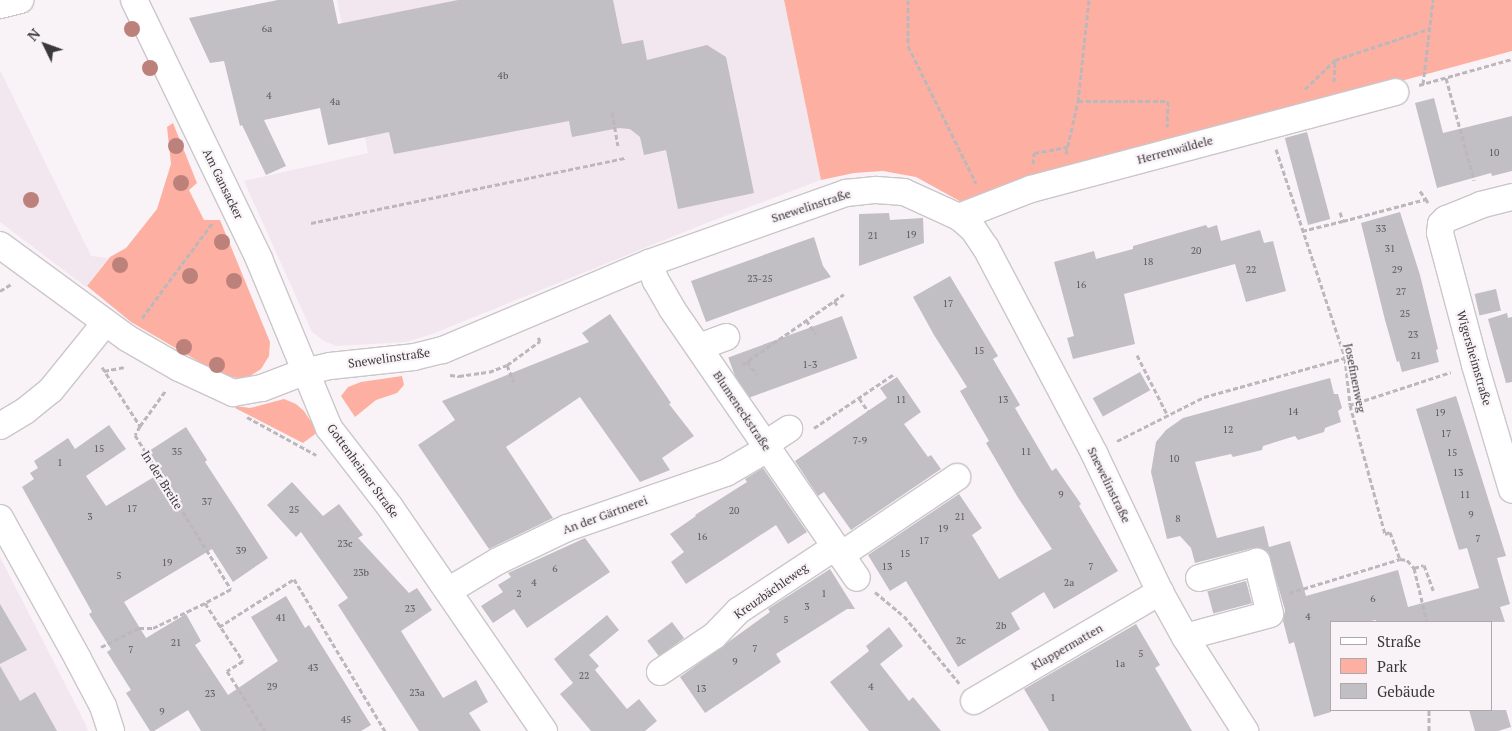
<!DOCTYPE html>
<html>
<head>
<meta charset="utf-8">
<style>
	body { margin:0 }
	#map { position:relative; width:1512px; height:731px; overflow:hidden; background:#f9f3f7; font-family:"PT Serif",serif }
	div>[style] { position:absolute }
	[style*='--x'] { left:calc(var(--x)*1px); top:calc(var(--y)*1px); width:calc(var(--w)*1px); rotate:calc(var(--a)*1deg) }
	.built>* { inset:0; background:#f2e6ef }
	.green>* { inset:0; background:#fdb0a2 }
	.building>* { inset:0; background:#c1bec4; transform-origin:0 0 }
	.path>* { height:3px; margin-top:-1.5px; transform-origin:0; background:repeating-linear-gradient(90deg,#bcb7bb 0 5px,transparent 0 7.5px) }
	.roads { filter:drop-shadow(1px 0 #cbc6ca) drop-shadow(-1px 0 #cbc6ca) drop-shadow(0 1px #cbc6ca) drop-shadow(0 -1px #cbc6ca) }
	.minor>* { height:26px; margin:-13px; padding:0 13px; transform-origin:13px; border-radius:13px; background:#fff }
	.trees>* { width:16px; height:16px; margin:-8px; border-radius:50%; background:#bd817c }
	span { translate:-50% -50%; white-space:nowrap; text-align:center; line-height:1.15; -webkit-text-stroke:4.5px #f9f3f7; paint-order:stroke }
	.number-label { font-size:10px; color:#5c5a5c }
	.number-label span { -webkit-text-stroke-width:0 }
	.street-label { font-size:12px; color:#3a383a }
	.legend { position:absolute; left:1330px; top:621px; width:162px; height:90px; box-sizing:border-box; background:#f9f3f7; border:1px solid #ada8ab; margin:0; padding:6px 9px; list-style:none; font-size:15px; color:#3a383a }
	.legend li { display:flex; align-items:center; gap:10px; height:25px }
	.legend b { width:25px; border:1px solid #ada8ab }
	.north { position:absolute; left:20px; top:20px; width:50px; height:50px; -webkit-text-stroke:4px #f9f3f7; paint-order:stroke; rotate:312deg; font-size:14px; font-weight:700; line-height:20px; text-align:center; color:#3a383a }
	.north::after { content:''; display:block; margin:auto; width:18px; height:22px; background:#3a383a; clip-path:polygon(50% 0,100% 100%,50% 72%,0 100%) }
</style>
</head>
<body>
<div id="map">
	<div class="built">
		<div style="clip-path:polygon(337px 0,784px 0,821px 180px,709px 222px,432px 334px,406px 342px,337px 346px,324px 341px,312px 332px,244px 181px,368px 153px)"></div>
		<div style="clip-path:polygon(0 70px,91px 256px,108px 258px,86px 287px,0 222px)"></div>
		<div style="clip-path:polygon(0 557px,85px 723px,88px 731px,0 731px)"></div>
	</div>
	<div class="green">
		<div style="clip-path:polygon(784px 0,1512px 0,1512px 51px,1024px 183px,965px 204px,916px 177px,883px 171px,854px 173px,821px 180px)"></div>
		<div style="clip-path:polygon(173px 123px,197px 183px,189px 190px,204px 220px,220px 220px,270px 342px,269px 356px,261px 369px,250px 376px,237px 378px,220px 374px,131px 322px,87px 286px,110px 257px,126px 248px,157px 209px,171px 164px,167px 127px)"></div>
		<div style="clip-path:polygon(402px 376px,404px 385px,397px 393px,376px 400px,355px 417px,341px 396px,348px 387px,361px 382px)"></div>
		<div style="clip-path:polygon(284px 399px,296px 404px,304px 411px,318px 432px,303px 443px,235px 408px,236px 406px,250px 408px)"></div>
	</div>
	<div class="building">
		<div style="clip-path:polygon(278px 0,333px 0,338px 24px,458px 0,613px 0,622px 44px,643px 40px,647px 60px,707px 45px,726px 57px,754px 193px,678px 209px,666px 150px,644px 155px,640px 137px,630px 129px,619px 128px,572px 137px,569px 121px,394px 154px,389px 132px,328px 145px,320px 108px,264px 120px,286px 166px,266px 175px,242px 125px,240px 126px,224px 61px,210px 63px,189px 18px)"></div>
		<div style="clip-path:polygon(1434px 98px,1443px 133px,1512px 116px,1512px 171px,1492px 176px,1491px 173px,1437px 188px,1415px 103px)"></div>
		<div style="left:1307px;top:132px;width:90px;height:23px;rotate:75deg"></div>
		<div style="clip-path:polygon(1400px 212px,1420px 275px,1438px 349px,1436px 350px,1439px 362px,1402px 372px,1399px 361px,1397px 362px,1385px 320px,1361px 223px)"></div>
		<div style="clip-path:polygon(889px 213px,890px 220px,923px 218px,924px 243px,859px 266px,859px 214px)"></div>
		<div style="clip-path:polygon(1206px 225px,1208px 228px,1217px 225px,1221px 241px,1260px 230px,1264px 243px,1273px 241px,1286px 291px,1246px 302px,1235px 264px,1124px 294px,1135px 344px,1073px 359px,1067px 338px,1074px 336px,1054px 262px,1094px 251px,1096px 259px,1133px 249px,1133px 246px)"></div>
		<div style="clip-path:polygon(814px 237px,823px 266px,831px 277px,706px 322px,691px 281px)"></div>
		<div style="clip-path:polygon(950px 276px,998px 356px,993px 359px,1020px 405px,1015px 408px,1052px 471px,1056px 468px,1081px 504px,1079px 506px,1118px 571px,1054px 609px,1044px 592px,1011px 613px,1020px 629px,958px 667px,906px 581px,890px 591px,868px 555px,959px 494px,982px 528px,972px 535px,999px 579px,1052px 549px,1017px 496px,986px 443px,989px 441px,960px 391px,967px 387px,934px 335px,913px 297px)"></div>
		<div style="left:1496px;top:289px;width:22px;height:22px;rotate:77deg"></div>
		<div style="clip-path:polygon(1507px 313px,1508px 318px,1512px 317px,1512px 382px,1506px 383px,1488px 319px)"></div>
		<div style="clip-path:polygon(610px 314px,671px 403px,669px 404px,694px 436px,662px 458px,670px 470px,640px 482px,580px 397px,506px 447px,553px 518px,489px 549px,418px 445px,455px 420px,442px 401px,589px 342px,582px 333px)"></div>
		<div style="left:842px;top:316px;width:45px;height:121px;rotate:70deg"></div>
		<div style="left:1140px;top:372px;width:21px;height:54px;rotate:61deg"></div>
		<div style="clip-path:polygon(897px 377px,921px 412px,904px 424px,928px 457px,931px 455px,941px 469px,851px 530px,824px 492px,818px 496px,795px 461px,887px 398px,880px 388px)"></div>
		<div style="clip-path:polygon(1330px 378px,1334px 394px,1338px 394px,1342px 408px,1338px 411px,1341px 422px,1325px 428px,1324px 432px,1298px 440px,1295px 436px,1263px 446px,1262px 450px,1233px 457px,1231px 454px,1195px 462px,1217px 538px,1264px 526px,1269px 547px,1290px 541px,1306px 596px,1398px 570px,1408px 607px,1479px 588px,1467px 548px,1459px 550px,1416px 409px,1456px 396px,1506px 556px,1497px 558px,1510px 604px,1500px 607px,1505px 622px,1376px 622px,1376px 620px,1366px 622px,1331px 622px,1331px 712px,1314px 717px,1294px 642px,1289px 644px,1283px 621px,1285px 610px,1268px 552px,1261px 548px,1253px 548px,1195px 563px,1191px 548px,1180px 536px,1167px 539px,1151px 472px,1156px 442px,1166px 430px,1183px 418px)"></div>
		<div style="clip-path:polygon(109px 425px,126px 449px,86px 476px,106px 506px,162px 472px,149px 451px,186px 427px,207px 460px,205px 462px,268px 558px,233px 582px,212px 549px,124px 602px,146px 638px,186px 614px,201px 641px,195px 645px,228px 695px,278px 661px,251px 617px,286px 596px,305px 628px,309px 625px,371px 725px,361px 731px,201px 731px,188px 710px,154px 731px,150px 731px,126px 693px,131px 690px,107px 652px,111px 649px,89px 614px,92px 612px,22px 487px,34px 479px,30px 473px,38px 468px,34px 461px,68px 438px,75px 449px)"></div>
		<div style="clip-path:polygon(763px 468px,807px 532px,788px 544px,776px 525px,686px 584px,671px 562px,684px 552px,670px 534px,696px 516px,695px 515px,747px 482px,745px 479px)"></div>
		<div style="clip-path:polygon(292px 482px,323px 516px,339px 504px,363px 535px,358px 538px,409px 593px,417px 588px,432px 610px,401px 631px,443px 698px,476px 680px,488px 702px,469px 713px,481px 731px,419px 731px,338px 605px,348px 598px,301px 532px,296px 537px,267px 505px)"></div>
		<div style="clip-path:polygon(585px 538px,610px 572px,527px 628px,514px 609px,493px 623px,481px 606px,503px 592px,498px 585px,511px 577px,508px 573px)"></div>
		<div style="clip-path:polygon(830px 569px,855px 609px,847px 609px,776px 654px,781px 662px,705px 713px,680px 677px,770px 612px,768px 609px)"></div>
		<div style="left:1246px;top:581px;width:23px;height:40px;rotate:75deg"></div>
		<div style="clip-path:polygon(0 604px,27px 650px,0 664px)"></div>
		<div style="clip-path:polygon(607px 615px,619px 630px,589px 655px,599px 666px,595px 670px,627px 709px,639px 699px,657px 721px,645px 731px,591px 731px,560px 694px,573px 683px,554px 659px)"></div>
		<div style="left:672px;top:622px;width:20px;height:31px;rotate:53deg"></div>
		<div style="clip-path:polygon(1136px 624px,1160px 665px,1155px 668px,1192px 731px,1049px 731px,1024px 689px)"></div>
		<div style="clip-path:polygon(889px 627px,903px 646px,880px 664px,909px 701px,913px 697px,941px 731px,869px 731px,830px 682px,869px 651px,866px 646px)"></div>
		<div style="clip-path:polygon(0 666px,20px 701px,35px 692px,57px 731px,0 731px)"></div>
		<div style="clip-path:polygon(1469px 710px,1506px 710px,1511px 727px,1498px 731px,1475px 731px)"></div>
	</div>
	<div class="path">
		<div style="--x:908;--y:0;--w:46;--a:90"></div>
		<div style="--x:908;--y:46;--w:153;--a:63.6"></div>
		<div style="--x:1089;--y:0;--w:102;--a:96.2"></div>
		<div style="--x:1078;--y:101;--w:90;--a:0"></div>
		<div style="--x:1168;--y:101;--w:26;--a:92"></div>
		<div style="--x:1446;--y:78;--w:106;--a:74.6"></div>
		<div style="--x:1334;--y:82;--w:22;--a:-87"></div>
		<div style="--x:1335;--y:60;--w:99;--a:-18.3"></div>
		<div style="--x:1423;--y:84;--w:85;--a:-83.2"></div>
		<div style="--x:1419;--y:85;--w:97;--a:-15.6"></div>
		<div style="--x:1305;--y:89;--w:42;--a:-44"></div>
		<div style="--x:612;--y:112;--w:34;--a:80"></div>
		<div style="--x:1276;--y:149;--w:220;--a:71.7"></div>
		<div style="--x:1345;--y:358;--w:47;--a:83.9"></div>
		<div style="--x:1350;--y:405;--w:134;--a:74.8"></div>
		<div style="--x:1385;--y:534;--w:5;--a:-22"></div>
		<div style="--x:1390;--y:532;--w:29;--a:70"></div>
		<div style="--x:1400;--y:559;--w:7;--a:8"></div>
		<div style="--x:1407;--y:560;--w:11;--a:49"></div>
		<div style="--x:1414;--y:568;--w:56;--a:76.5"></div>
		<div style="--x:1066;--y:154;--w:54;--a:-77.2"></div>
		<div style="--x:1033;--y:164;--w:11;--a:-85"></div>
		<div style="--x:1034;--y:153;--w:34;--a:-10"></div>
		<div style="--x:1420;--y:191;--w:10;--a:53"></div>
		<div style="--x:1340;--y:212;--w:9;--a:72"></div>
		<div style="--x:1343;--y:221;--w:86;--a:-14.8"></div>
		<div style="--x:1426;--y:199;--w:4;--a:63"></div>
		<div style="--x:311;--y:223;--w:321;--a:-11.7"></div>
		<div style="--x:1302;--y:231;--w:42;--a:-13.7"></div>
		<div style="--x:0;--y:291;--w:13;--a:-32"></div>
		<div style="--x:834;--y:301;--w:6;--a:51"></div>
		<div style="--x:142;--y:318;--w:119;--a:-53.5"></div>
		<div style="--x:806;--y:320;--w:17;--a:54"></div>
		<div style="--x:1137;--y:355;--w:68;--a:63.1"></div>
		<div style="--x:747;--y:361;--w:17;--a:54"></div>
		<div style="--x:507;--y:365;--w:18;--a:68"></div>
		<div style="--x:742;--y:365;--w:124;--a:-34.8"></div>
		<div style="--x:102;--y:367;--w:70;--a:57.2"></div>
		<div style="--x:140;--y:426;--w:10;--a:119"></div>
		<div style="--x:135;--y:435;--w:181;--a:58.1"></div>
		<div style="--x:231;--y:589;--w:30;--a:152"></div>
		<div style="--x:205;--y:603;--w:69;--a:56.8"></div>
		<div style="--x:243;--y:661;--w:19;--a:148"></div>
		<div style="--x:227;--y:671;--w:71;--a:57.7"></div>
		<div style="--x:104;--y:371;--w:21;--a:-11"></div>
		<div style="--x:450;--y:375;--w:9;--a:6"></div>
		<div style="--x:459;--y:376;--w:30;--a:-8"></div>
		<div style="--x:489;--y:372;--w:19;--a:-21"></div>
		<div style="--x:507;--y:365;--w:41;--a:-36"></div>
		<div style="--x:540;--y:341;--w:4;--a:-117"></div>
		<div style="--x:859;--y:398;--w:16;--a:55"></div>
		<div style="--x:1350;--y:405;--w:106;--a:-18.1"></div>
		<div style="--x:247;--y:417;--w:79;--a:28.8"></div>
		<div style="--x:140;--y:426;--w:44;--a:-54.2"></div>
		<div style="--x:814;--y:428;--w:97;--a:-34"></div>
		<div style="--x:1117;--y:441;--w:97;--a:-26.8"></div>
		<div style="--x:1204;--y:397;--w:146;--a:-15.5"></div>
		<div style="--x:1414;--y:568;--w:10;--a:-17"></div>
		<div style="--x:1424;--y:565;--w:27;--a:70"></div>
		<div style="--x:875;--y:592;--w:38;--a:40"></div>
		<div style="--x:904;--y:616;--w:87;--a:50.6"></div>
		<div style="--x:1289;--y:593;--w:116;--a:-17"></div>
		<div style="--x:219;--y:627;--w:89;--a:-32.6"></div>
		<div style="--x:294;--y:579;--w:177;--a:59.1"></div>
		<div style="--x:101;--y:647;--w:42;--a:-26.6"></div>
		<div style="--x:139;--y:628;--w:14;--a:0"></div>
		<div style="--x:153;--y:628;--w:58;--a:-25.7"></div>
		<div style="--x:1429;--y:710;--w:21;--a:90"></div>
	</div>
	<div class="roads">
		<div class="minor">
			<div style="--x:134;--y:0;--w:288;--a:64.2"></div>
			<div style="--x:259;--y:259;--w:183;--a:67.5"></div>
			<div style="--x:329;--y:428;--w:100;--a:52.3"></div>
			<div style="--x:390;--y:507;--w:272;--a:55.5"></div>
			<div style="--x:0;--y:5;--w:21;--a:-14"></div>
			<div style="--x:1512;--y:197;--w:32;--a:166"></div>
			<div style="--x:1481;--y:205;--w:38;--a:158"></div>
			<div style="--x:1446;--y:219;--w:7;--a:135"></div>
			<div style="--x:1441;--y:224;--w:9;--a:96"></div>
			<div style="--x:1440;--y:233;--w:137;--a:75.1"></div>
			<div style="--x:1475;--y:365;--w:130;--a:73.5"></div>
			<div style="--x:959;--y:217;--w:77;--a:-21.3"></div>
			<div style="--x:1031;--y:189;--w:377;--a:-14.9"></div>
			<div style="--x:0;--y:245;--w:157;--a:36.2"></div>
			<div style="--x:127;--y:338;--w:60;--a:30"></div>
			<div style="--x:179;--y:368;--w:60;--a:24.8"></div>
			<div style="--x:233;--y:393;--w:29;--a:-10"></div>
			<div style="--x:262;--y:388;--w:45;--a:-20.9"></div>
			<div style="--x:304;--y:372;--w:27;--a:-13"></div>
			<div style="--x:330;--y:366;--w:84;--a:-6.1"></div>
			<div style="--x:414;--y:357;--w:30;--a:-14"></div>
			<div style="--x:443;--y:350;--w:224;--a:-22.9"></div>
			<div style="--x:649;--y:263;--w:209;--a:-19.6"></div>
			<div style="--x:846;--y:193;--w:30;--a:-6"></div>
			<div style="--x:876;--y:190;--w:28;--a:4"></div>
			<div style="--x:904;--y:192;--w:60;--a:24.4"></div>
			<div style="--x:959;--y:217;--w:18;--a:41"></div>
			<div style="--x:973;--y:229;--w:23;--a:56"></div>
			<div style="--x:986;--y:248;--w:232;--a:62.2"></div>
			<div style="--x:1094;--y:453;--w:154;--a:64.6"></div>
			<div style="--x:1160;--y:592;--w:51;--a:60.9"></div>
			<div style="--x:1185;--y:637;--w:112;--a:57.4"></div>
			<div style="--x:649;--y:263;--w:19;--a:69"></div>
			<div style="--x:656;--y:281;--w:32;--a:60"></div>
			<div style="--x:672;--y:309;--w:326;--a:55.5"></div>
			<div style="--x:699;--y:347;--w:29;--a:-20"></div>
			<div style="--x:0;--y:426;--w:29;--a:-31"></div>
			<div style="--x:25;--y:411;--w:33;--a:-39"></div>
			<div style="--x:51;--y:390;--w:86;--a:-51.1"></div>
			<div style="--x:764;--y:445;--w:30;--a:-33"></div>
			<div style="--x:0;--y:518;--w:161;--a:61"></div>
			<div style="--x:78;--y:659;--w:53;--a:62"></div>
			<div style="--x:103;--y:706;--w:26;--a:72"></div>
			<div style="--x:841;--y:555;--w:140;--a:-33.9"></div>
			<div style="--x:448;--y:591;--w:58;--a:-31"></div>
			<div style="--x:498;--y:561;--w:76;--a:-25.6"></div>
			<div style="--x:567;--y:528;--w:168;--a:-19.1"></div>
			<div style="--x:726;--y:473;--w:48;--a:-30.3"></div>
			<div style="--x:1185;--y:637;--w:88;--a:-15.1"></div>
			<div style="--x:1270;--y:614;--w:54;--a:-104"></div>
			<div style="--x:1257;--y:562;--w:60;--a:164.6"></div>
			<div style="--x:660;--y:672;--w:65;--a:-33.7"></div>
			<div style="--x:714;--y:636;--w:35;--a:-46"></div>
			<div style="--x:738;--y:611;--w:116;--a:-33.4"></div>
			<div style="--x:974;--y:701;--w:216;--a:-30.4"></div>
		</div>
	</div>
	<div class="trees">
		<div style="left:132px;top:29px"></div>
		<div style="left:150px;top:68px"></div>
		<div style="left:176px;top:146px"></div>
		<div style="left:181px;top:183px"></div>
		<div style="left:31px;top:200px"></div>
		<div style="left:222px;top:242px"></div>
		<div style="left:120px;top:265px"></div>
		<div style="left:190px;top:276px"></div>
		<div style="left:234px;top:281px"></div>
		<div style="left:184px;top:347px"></div>
		<div style="left:217px;top:365px"></div>
	</div>
	<div class="number-label">
		<span style="left:267px;top:29px">6a</span>
		<span style="left:503px;top:76px">4b</span>
		<span style="left:269px;top:96px">4</span>
		<span style="left:335px;top:102px">4a</span>
		<span style="left:1494px;top:153px">10</span>
		<span style="left:1381px;top:229px">33</span>
		<span style="left:911px;top:235px">19</span>
		<span style="left:873px;top:236px">21</span>
		<span style="left:1390px;top:249px">31</span>
		<span style="left:1196px;top:251px">20</span>
		<span style="left:1148px;top:262px">18</span>
		<span style="left:1251px;top:270px">22</span>
		<span style="left:1397px;top:270px">29</span>
		<span style="left:760px;top:279px">23-25</span>
		<span style="left:1081px;top:285px">16</span>
		<span style="left:1401px;top:292px">27</span>
		<span style="left:948px;top:304px">17</span>
		<span style="left:1405px;top:314px">25</span>
		<span style="left:1413px;top:335px">23</span>
		<span style="left:979px;top:351px">15</span>
		<span style="left:1416px;top:356px">21</span>
		<span style="left:810px;top:365px">1-3</span>
		<span style="left:901px;top:400px">11</span>
		<span style="left:1003px;top:400px">13</span>
		<span style="left:1293px;top:412px">14</span>
		<span style="left:1440px;top:413px">19</span>
		<span style="left:1228px;top:430px">12</span>
		<span style="left:1446px;top:434px">17</span>
		<span style="left:860px;top:441px">7-9</span>
		<span style="left:99px;top:449px">15</span>
		<span style="left:177px;top:452px">35</span>
		<span style="left:1026px;top:452px">11</span>
		<span style="left:1452px;top:453px">15</span>
		<span style="left:1174px;top:459px">10</span>
		<span style="left:60px;top:463px">1</span>
		<span style="left:1458px;top:473px">13</span>
		<span style="left:1061px;top:495px">9</span>
		<span style="left:1465px;top:495px">11</span>
		<span style="left:207px;top:502px">37</span>
		<span style="left:132px;top:509px">17</span>
		<span style="left:294px;top:510px">25</span>
		<span style="left:734px;top:511px">20</span>
		<span style="left:1471px;top:515px">9</span>
		<span style="left:90px;top:517px">3</span>
		<span style="left:960px;top:517px">21</span>
		<span style="left:1178px;top:519px">8</span>
		<span style="left:943px;top:529px">19</span>
		<span style="left:702px;top:537px">16</span>
		<span style="left:1478px;top:539px">7</span>
		<span style="left:924px;top:541px">17</span>
		<span style="left:345px;top:544px">23c</span>
		<span style="left:241px;top:551px">39</span>
		<span style="left:905px;top:554px">15</span>
		<span style="left:167px;top:563px">19</span>
		<span style="left:887px;top:567px">13</span>
		<span style="left:1091px;top:567px">7</span>
		<span style="left:555px;top:569px">6</span>
		<span style="left:361px;top:573px">23b</span>
		<span style="left:119px;top:576px">5</span>
		<span style="left:534px;top:583px">4</span>
		<span style="left:1069px;top:583px">2a</span>
		<span style="left:519px;top:594px">2</span>
		<span style="left:824px;top:594px">1</span>
		<span style="left:1373px;top:599px">6</span>
		<span style="left:807px;top:607px">3</span>
		<span style="left:410px;top:609px">23</span>
		<span style="left:1308px;top:617px">4</span>
		<span style="left:281px;top:618px">41</span>
		<span style="left:786px;top:620px">5</span>
		<span style="left:1001px;top:626px">2b</span>
		<span style="left:961px;top:641px">2c</span>
		<span style="left:176px;top:643px">21</span>
		<span style="left:755px;top:649px">7</span>
		<span style="left:131px;top:650px">7</span>
		<span style="left:1141px;top:654px">5</span>
		<span style="left:735px;top:662px">9</span>
		<span style="left:1120px;top:664px">1a</span>
		<span style="left:313px;top:668px">43</span>
		<span style="left:584px;top:676px">22</span>
		<span style="left:272px;top:687px">29</span>
		<span style="left:871px;top:687px">4</span>
		<span style="left:701px;top:689px">13</span>
		<span style="left:417px;top:693px">23a</span>
		<span style="left:210px;top:694px">23</span>
		<span style="left:1053px;top:698px">1</span>
		<span style="left:162px;top:712px">9</span>
		<span style="left:346px;top:720px">45</span>
	</div>
	<div class="street-label">
		<span style="left:1175px;top:150px;rotate:-15deg">Herrenwäldele</span>
		<span style="left:223px;top:184px;rotate:64deg">Am Gansacker</span>
		<span style="left:811px;top:206px;rotate:-18deg">Snewelinstraße</span>
		<span style="left:389px;top:358px;rotate:-8deg">Snewelinstraße</span>
		<span style="left:1474px;top:358px;rotate:74deg">Wigersheimstraße</span>
		<span style="left:1355px;top:378px;rotate:79deg">Josefinenweg</span>
		<span style="left:742px;top:411px;rotate:56deg">Blumeneckstraße</span>
		<span style="left:363px;top:471px;rotate:54deg">Gottenheimer Straße</span>
		<span style="left:162px;top:480px;rotate:58deg">In der Breite</span>
		<span style="left:1109px;top:485px;rotate:64deg">Snewelinstraße</span>
		<span style="left:605px;top:515px;rotate:-20deg">An der Gärtnerei</span>
		<span style="left:771px;top:591px;rotate:-35deg">Kreuzbächleweg</span>
		<span style="left:1067px;top:647px;rotate:-30deg">Klappermatten</span>
	</div>
	<ul class="legend">
	<li><b style="height:6px;background:#fff"></b>Straße</li>
	<li><b style="height:14px;background:#fdb0a2"></b>Park</li>
	<li><b style="height:14px;background:#c1bec4"></b>Gebäude</li>
	</ul>
	<div class="north">N</div>
</div>
</body>
</html>
